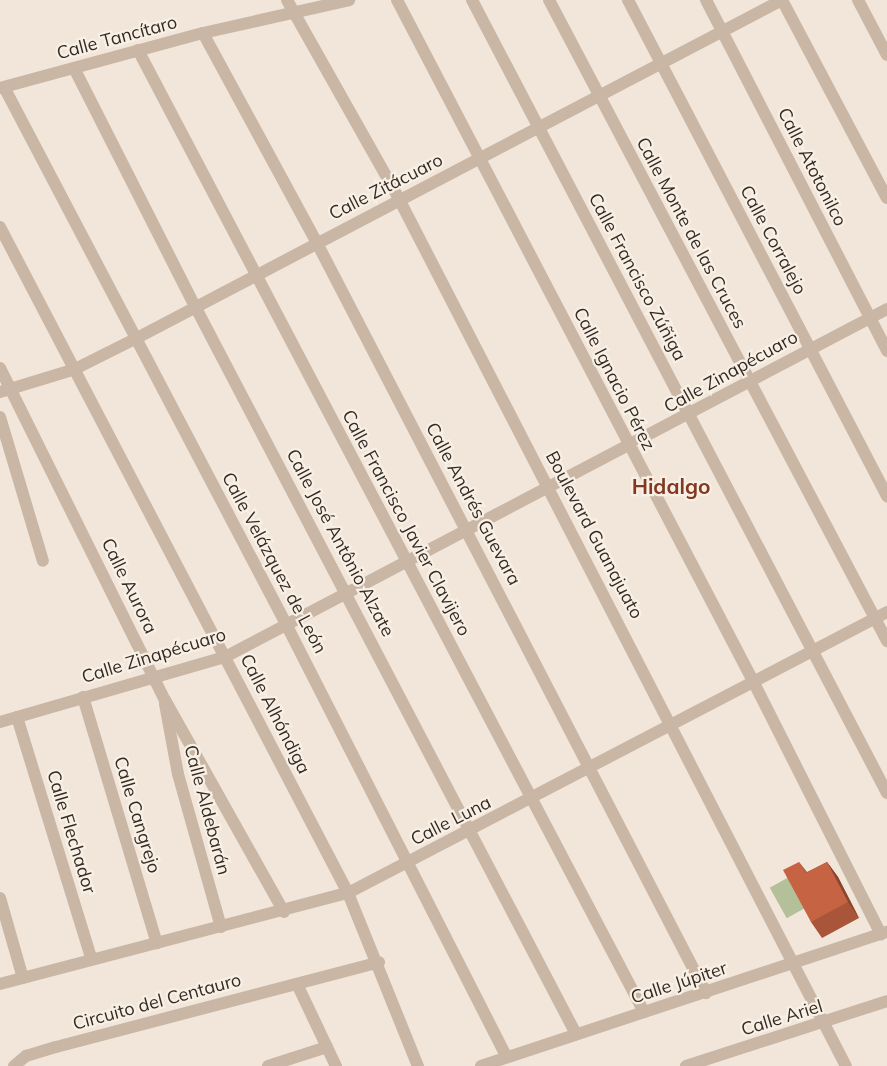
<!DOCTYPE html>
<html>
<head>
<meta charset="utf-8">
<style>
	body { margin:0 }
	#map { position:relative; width:887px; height:1066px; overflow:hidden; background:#f1e6d9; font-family:Mulish,sans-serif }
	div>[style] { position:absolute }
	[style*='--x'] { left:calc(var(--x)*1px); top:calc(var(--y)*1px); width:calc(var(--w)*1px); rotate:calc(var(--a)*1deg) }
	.green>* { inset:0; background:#b3c09a; transform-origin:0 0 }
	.minor>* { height:12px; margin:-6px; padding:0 6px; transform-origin:6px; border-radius:6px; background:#c9b6a5 }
	.wall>* { inset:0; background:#a9553a }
	.shaded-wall>* { inset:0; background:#8a452f }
	.building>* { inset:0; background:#c56343 }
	span { translate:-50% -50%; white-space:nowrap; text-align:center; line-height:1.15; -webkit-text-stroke:4.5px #f9f0e5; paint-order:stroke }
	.street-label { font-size:18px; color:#352b26 }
	.quarter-label { font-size:21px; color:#833821; font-weight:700 }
</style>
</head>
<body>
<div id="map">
	<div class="green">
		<div style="left:789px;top:877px;width:35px;height:22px;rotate:61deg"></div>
	</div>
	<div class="minor">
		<div style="--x:287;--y:0;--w:228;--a:60.6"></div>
		<div style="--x:399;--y:199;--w:975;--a:62.73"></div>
		<div style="--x:397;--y:0;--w:768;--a:62.4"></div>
		<div style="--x:753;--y:681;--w:284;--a:63.2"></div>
		<div style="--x:472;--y:0;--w:895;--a:62.38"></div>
		<div style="--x:549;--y:0;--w:725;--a:62.2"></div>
		<div style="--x:628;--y:0;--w:560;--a:62.43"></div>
		<div style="--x:706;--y:0;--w:395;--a:62.7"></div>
		<div style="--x:782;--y:0;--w:224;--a:62.1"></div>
		<div style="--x:858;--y:0;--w:62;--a:62.2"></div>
		<div style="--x:203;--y:33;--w:239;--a:61.5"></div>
		<div style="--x:317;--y:243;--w:845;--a:62.59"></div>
		<div style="--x:138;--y:50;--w:1087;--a:62.26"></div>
		<div style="--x:74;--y:68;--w:269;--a:63.1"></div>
		<div style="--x:196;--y:308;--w:819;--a:62.37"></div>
		<div style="--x:4;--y:87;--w:607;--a:62.29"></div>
		<div style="--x:286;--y:624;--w:486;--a:63"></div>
		<div style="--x:0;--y:88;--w:210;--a:-15.2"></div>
		<div style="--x:203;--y:33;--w:150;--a:-12.7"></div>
		<div style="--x:0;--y:227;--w:751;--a:62.41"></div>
		<div style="--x:348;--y:893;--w:187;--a:68"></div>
		<div style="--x:0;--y:368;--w:371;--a:63.6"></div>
		<div style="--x:165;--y:700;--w:243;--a:60.7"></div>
		<div style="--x:0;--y:392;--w:78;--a:-17"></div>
		<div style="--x:75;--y:369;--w:67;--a:-26.6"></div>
		<div style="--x:135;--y:339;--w:730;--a:-27.65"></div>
		<div style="--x:0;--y:417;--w:150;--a:73.4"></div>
		<div style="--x:83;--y:697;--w:257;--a:73.3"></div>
		<div style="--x:165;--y:704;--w:71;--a:79.5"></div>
		<div style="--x:178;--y:774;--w:159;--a:74.3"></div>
		<div style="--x:17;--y:717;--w:252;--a:72.9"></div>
		<div style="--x:0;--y:722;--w:234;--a:-16.1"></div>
		<div style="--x:225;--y:657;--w:748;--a:-27.73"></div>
		<div style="--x:0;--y:898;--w:83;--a:74"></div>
		<div style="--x:0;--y:984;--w:360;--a:-14.7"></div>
		<div style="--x:348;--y:893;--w:608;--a:-27.53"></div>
		<div style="--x:297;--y:984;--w:91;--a:64.6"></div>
		<div style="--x:14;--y:1066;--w:16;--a:-40"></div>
		<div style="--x:26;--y:1056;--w:31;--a:-17"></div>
		<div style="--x:56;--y:1047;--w:334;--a:-14.7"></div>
		<div style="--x:268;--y:1066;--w:62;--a:-17.9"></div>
		<div style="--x:481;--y:1066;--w:428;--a:-18.3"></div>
		<div style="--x:686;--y:1066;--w:211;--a:-17.9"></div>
	</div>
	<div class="wall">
		<div style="clip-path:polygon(799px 862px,807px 872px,827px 862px,838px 877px,859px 918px,822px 938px,811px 922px)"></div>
	</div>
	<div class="shaded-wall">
		<div style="clip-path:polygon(827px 862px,838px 877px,859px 918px,848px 902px)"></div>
	</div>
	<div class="building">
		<div style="clip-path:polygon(799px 862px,806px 873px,827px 862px,848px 902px,811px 922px,783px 870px)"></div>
	</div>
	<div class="street-label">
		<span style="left:117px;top:38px;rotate:-15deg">Calle Tancítaro</span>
		<span style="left:812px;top:167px;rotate:63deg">Calle Atotonilco</span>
		<span style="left:386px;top:187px;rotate:-27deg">Calle Zitácuaro</span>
		<span style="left:691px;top:233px;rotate:62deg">Calle Monte de las Cruces</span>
		<span style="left:773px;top:240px;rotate:62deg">Calle Corralejo</span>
		<span style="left:637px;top:277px;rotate:62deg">Calle Francisco Zúñiga</span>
		<span style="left:731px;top:372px;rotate:-29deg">Calle Zinapécuaro</span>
		<span style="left:614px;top:379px;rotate:63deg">Calle Ignacio Pérez</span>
		<span style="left:473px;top:504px;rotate:62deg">Calle Andrés Guevara</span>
		<span style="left:406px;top:523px;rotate:62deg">Calle Francisco Javier Clavijero</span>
		<span style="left:594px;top:535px;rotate:62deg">Boulevard Guanajuato</span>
		<span style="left:340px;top:543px;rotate:62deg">Calle José Antônio Alzate</span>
		<span style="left:274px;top:563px;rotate:62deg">Calle Velázquez de León</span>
		<span style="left:129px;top:586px;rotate:64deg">Calle Aurora</span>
		<span style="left:154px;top:656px;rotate:-17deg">Calle Zinapécuaro</span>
		<span style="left:275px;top:714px;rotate:63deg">Calle Alhóndiga</span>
		<span style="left:207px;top:810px;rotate:75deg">Calle Aldebarán</span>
		<span style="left:137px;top:815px;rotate:73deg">Calle Cangrejo</span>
		<span style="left:451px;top:821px;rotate:-27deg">Calle Luna</span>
		<span style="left:71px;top:832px;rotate:73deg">Calle Flechador</span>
		<span style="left:679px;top:983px;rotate:-18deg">Calle Júpiter</span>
		<span style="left:157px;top:1002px;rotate:-15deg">Circuito del Centauro</span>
		<span style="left:782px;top:1018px;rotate:-17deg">Calle Ariel</span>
	</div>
	<div class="quarter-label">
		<span style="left:671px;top:486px">Hidalgo</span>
	</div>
</div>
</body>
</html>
